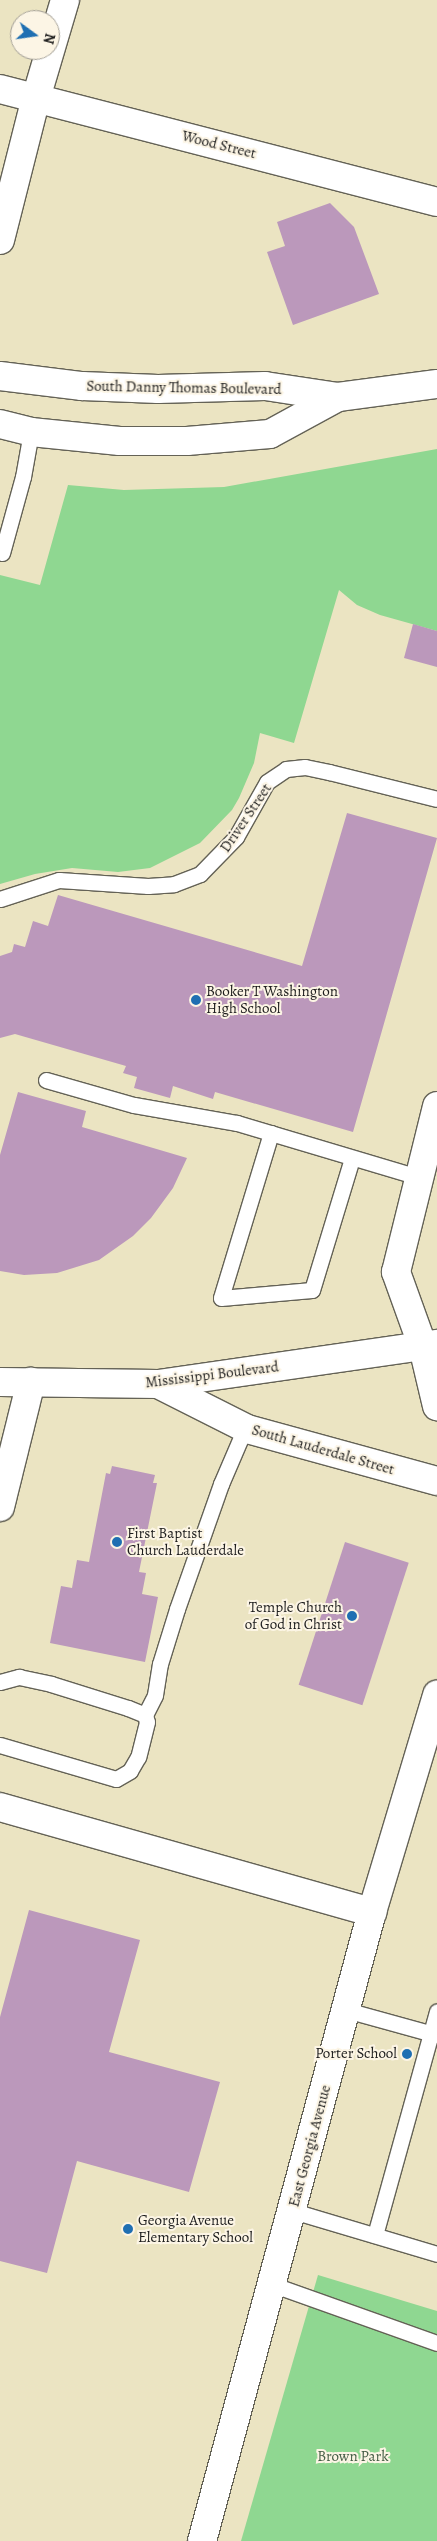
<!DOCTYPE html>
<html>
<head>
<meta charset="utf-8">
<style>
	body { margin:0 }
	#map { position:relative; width:437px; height:2541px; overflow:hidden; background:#ebe4c2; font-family:Alegreya,serif }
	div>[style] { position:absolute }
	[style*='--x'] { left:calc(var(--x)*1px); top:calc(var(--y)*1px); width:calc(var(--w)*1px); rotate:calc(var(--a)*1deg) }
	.green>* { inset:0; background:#8fd791 }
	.building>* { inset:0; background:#bb98bb; transform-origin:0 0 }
	.roads { filter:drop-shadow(1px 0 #646256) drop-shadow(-1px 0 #646256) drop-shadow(0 1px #646256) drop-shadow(0 -1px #646256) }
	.service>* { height:15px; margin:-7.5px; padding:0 7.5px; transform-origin:7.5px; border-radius:7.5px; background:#fff }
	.minor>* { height:28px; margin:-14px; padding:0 14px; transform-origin:14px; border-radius:14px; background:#fff }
	.tertiary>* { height:28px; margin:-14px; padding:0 14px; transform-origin:14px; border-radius:14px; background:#fff }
	.secondary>* { height:28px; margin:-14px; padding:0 14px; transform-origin:14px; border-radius:14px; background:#fff }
	.primary>* { height:28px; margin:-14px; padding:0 14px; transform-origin:14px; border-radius:14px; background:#fff }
	.dots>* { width:14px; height:14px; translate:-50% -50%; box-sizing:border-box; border:2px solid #fcf5e5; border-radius:50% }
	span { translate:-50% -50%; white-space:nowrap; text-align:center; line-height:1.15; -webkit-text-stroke:4px #fcf5e5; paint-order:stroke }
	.street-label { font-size:15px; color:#1c1c1c }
	.poi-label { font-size:15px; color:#1c1c1c }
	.left { translate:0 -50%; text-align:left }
	.right { translate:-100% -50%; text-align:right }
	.park-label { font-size:15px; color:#445d45 }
	.north { position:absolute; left:10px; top:10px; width:50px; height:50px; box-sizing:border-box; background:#fcf5e5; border:1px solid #a29e95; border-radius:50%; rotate:104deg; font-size:14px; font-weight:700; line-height:20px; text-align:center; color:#1c1c1c }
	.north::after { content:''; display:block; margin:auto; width:18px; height:22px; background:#1f6fb2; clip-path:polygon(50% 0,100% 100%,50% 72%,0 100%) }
</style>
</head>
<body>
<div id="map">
	<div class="green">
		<div style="clip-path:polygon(437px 449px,437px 631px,380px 615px,357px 605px,339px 590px,294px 743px,260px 733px,254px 763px,239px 798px,232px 810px,200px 843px,150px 868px,118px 872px,72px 868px,35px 874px,0 884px,0 575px,40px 585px,68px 485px,124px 490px,224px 487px)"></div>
		<div style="clip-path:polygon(318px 2275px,437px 2311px,437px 2541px,241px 2541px)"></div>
	</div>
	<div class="building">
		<div style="clip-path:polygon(330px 203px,354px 227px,379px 294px,293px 325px,267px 252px,285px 246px,277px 222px)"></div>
		<div style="clip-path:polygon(413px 624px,437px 631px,437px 667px,404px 658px)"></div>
		<div style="clip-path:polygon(347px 813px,437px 838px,353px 1132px,215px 1092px,213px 1099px,173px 1086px,170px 1098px,134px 1088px,137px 1077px,123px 1073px,126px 1066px,15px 1034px,0 1038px,0 956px,12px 952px,14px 944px,25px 947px,33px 921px,48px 926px,58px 895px,302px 966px)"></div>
		<div style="clip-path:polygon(18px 1092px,86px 1111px,82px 1127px,187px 1158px,173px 1188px,151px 1218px,133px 1236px,99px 1260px,57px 1273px,24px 1275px,0 1271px,0 1155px)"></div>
		<div style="clip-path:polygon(112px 1466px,155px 1475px,153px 1483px,157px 1483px,139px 1572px,146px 1573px,142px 1594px,158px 1597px,145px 1662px,50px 1643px,61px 1586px,72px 1588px,77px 1560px,89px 1562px,106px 1473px,110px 1474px)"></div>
		<div style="left:345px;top:1542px;width:67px;height:150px;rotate:18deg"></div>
		<div style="clip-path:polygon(29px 1910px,140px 1940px,109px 2052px,220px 2082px,189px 2192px,77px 2161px,47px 2273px,0 2261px,0 2017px)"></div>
	</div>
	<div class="roads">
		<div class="service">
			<div style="--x:2;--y:553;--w:79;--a:-74.6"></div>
			<div style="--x:23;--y:477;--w:46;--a:-79.9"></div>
			<div style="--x:0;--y:899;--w:62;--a:-17.9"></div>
			<div style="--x:59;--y:880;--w:89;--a:3.9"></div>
			<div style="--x:148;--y:886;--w:26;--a:-4"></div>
			<div style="--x:174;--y:884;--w:28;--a:-21"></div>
			<div style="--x:200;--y:874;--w:52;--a:-45.8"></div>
			<div style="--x:236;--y:837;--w:63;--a:-60.6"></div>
			<div style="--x:267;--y:782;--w:23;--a:-34"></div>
			<div style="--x:286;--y:769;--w:19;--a:-6"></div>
			<div style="--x:305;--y:767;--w:25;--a:12"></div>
			<div style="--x:329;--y:772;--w:111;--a:14"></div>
			<div style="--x:46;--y:1080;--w:91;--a:15.9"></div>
			<div style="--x:134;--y:1105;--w:105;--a:9.9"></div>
			<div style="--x:237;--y:1123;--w:189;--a:16.6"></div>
			<div style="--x:271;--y:1133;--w:172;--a:106.9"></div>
			<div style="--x:221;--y:1298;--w:91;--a:-5"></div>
			<div style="--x:312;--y:1290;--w:138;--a:-73.1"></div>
			<div style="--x:0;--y:1682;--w:20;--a:-15"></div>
			<div style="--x:19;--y:1677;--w:33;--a:12"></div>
			<div style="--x:51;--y:1684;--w:81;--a:17.3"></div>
			<div style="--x:128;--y:1708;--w:18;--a:22"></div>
			<div style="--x:145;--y:1715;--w:7;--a:74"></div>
			<div style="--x:147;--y:1722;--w:36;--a:104"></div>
			<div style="--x:138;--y:1757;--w:16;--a:120"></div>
			<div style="--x:130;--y:1771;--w:16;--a:150"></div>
			<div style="--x:116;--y:1779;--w:121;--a:-163.7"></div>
			<div style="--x:145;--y:1715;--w:22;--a:-63"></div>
			<div style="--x:155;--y:1695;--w:31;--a:-81"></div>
			<div style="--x:160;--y:1664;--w:58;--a:-72.8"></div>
			<div style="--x:177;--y:1609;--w:133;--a:-70.6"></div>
			<div style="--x:221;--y:1484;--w:61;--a:-66.8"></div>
			<div style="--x:346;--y:2010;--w:94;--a:15.4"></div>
			<div style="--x:293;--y:2211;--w:150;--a:16.6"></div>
			<div style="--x:375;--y:2235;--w:232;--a:-74.5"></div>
			<div style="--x:271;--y:2284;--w:176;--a:19.6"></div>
		</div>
		<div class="minor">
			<div style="--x:0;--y:89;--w:451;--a:14.5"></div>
			<div style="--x:0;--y:240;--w:146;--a:-75.8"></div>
			<div style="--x:36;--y:98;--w:102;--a:-73.5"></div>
			<div style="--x:423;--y:1347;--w:80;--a:-109.8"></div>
			<div style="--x:396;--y:1272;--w:171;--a:-76.1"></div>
			<div style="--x:0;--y:1507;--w:129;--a:-76.1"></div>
			<div style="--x:0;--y:1807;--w:387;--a:15.8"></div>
		</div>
		<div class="tertiary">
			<div style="--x:423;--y:1347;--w:61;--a:76.7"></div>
			<div style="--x:158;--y:1384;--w:100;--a:26.8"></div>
			<div style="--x:247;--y:1429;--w:197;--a:15.3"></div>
			<div style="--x:202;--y:2541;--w:652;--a:-74.88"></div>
			<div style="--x:372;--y:1912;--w:227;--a:-73.3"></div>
		</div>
		<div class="secondary">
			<div style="--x:0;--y:1382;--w:158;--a:0.7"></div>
			<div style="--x:158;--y:1384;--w:282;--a:-8.2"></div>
		</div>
		<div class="primary">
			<div style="--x:0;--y:376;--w:83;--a:7"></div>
			<div style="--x:82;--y:386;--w:76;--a:2.3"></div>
			<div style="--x:158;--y:389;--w:107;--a:-1.6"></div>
			<div style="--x:265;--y:386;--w:74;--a:8.6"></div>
			<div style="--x:338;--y:397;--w:100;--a:-7.5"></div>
			<div style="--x:0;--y:424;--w:32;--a:14"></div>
			<div style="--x:31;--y:432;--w:89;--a:5.8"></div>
			<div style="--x:120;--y:441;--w:67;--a:0"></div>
			<div style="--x:187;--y:441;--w:83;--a:-4.8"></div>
			<div style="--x:270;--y:434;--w:77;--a:-28.6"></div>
		</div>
	</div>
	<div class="dots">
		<div style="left:196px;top:1000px;background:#1f6fb2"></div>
		<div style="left:117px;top:1542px;background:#1f6fb2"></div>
		<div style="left:352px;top:1616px;background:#1f6fb2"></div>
		<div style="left:407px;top:2054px;background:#1f6fb2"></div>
		<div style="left:128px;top:2229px;background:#1f6fb2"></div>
	</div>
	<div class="street-label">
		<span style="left:219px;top:145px;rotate:14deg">Wood Street</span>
		<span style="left:184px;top:388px;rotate:1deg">South Danny Thomas Boulevard</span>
		<span style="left:246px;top:818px;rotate:-56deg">Driver Street</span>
		<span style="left:212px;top:1375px;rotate:-7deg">Mississippi Boulevard</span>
		<span style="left:323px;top:1450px;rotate:16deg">South Lauderdale Street</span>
		<span style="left:310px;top:2146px;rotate:-75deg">East Georgia Avenue</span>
	</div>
	<div class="poi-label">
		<span class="left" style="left:206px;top:1000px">Booker T Washington<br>High School</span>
		<span class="left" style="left:127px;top:1542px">First Baptist<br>Church Lauderdale</span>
		<span class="right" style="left:342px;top:1616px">Temple Church<br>of God in Christ</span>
		<span class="right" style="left:397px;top:2054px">Porter School</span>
		<span class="left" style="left:138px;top:2229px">Georgia Avenue<br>Elementary School</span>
	</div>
	<div class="park-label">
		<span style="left:353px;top:2457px">Brown Park</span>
	</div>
	<div class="north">N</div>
</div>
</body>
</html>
